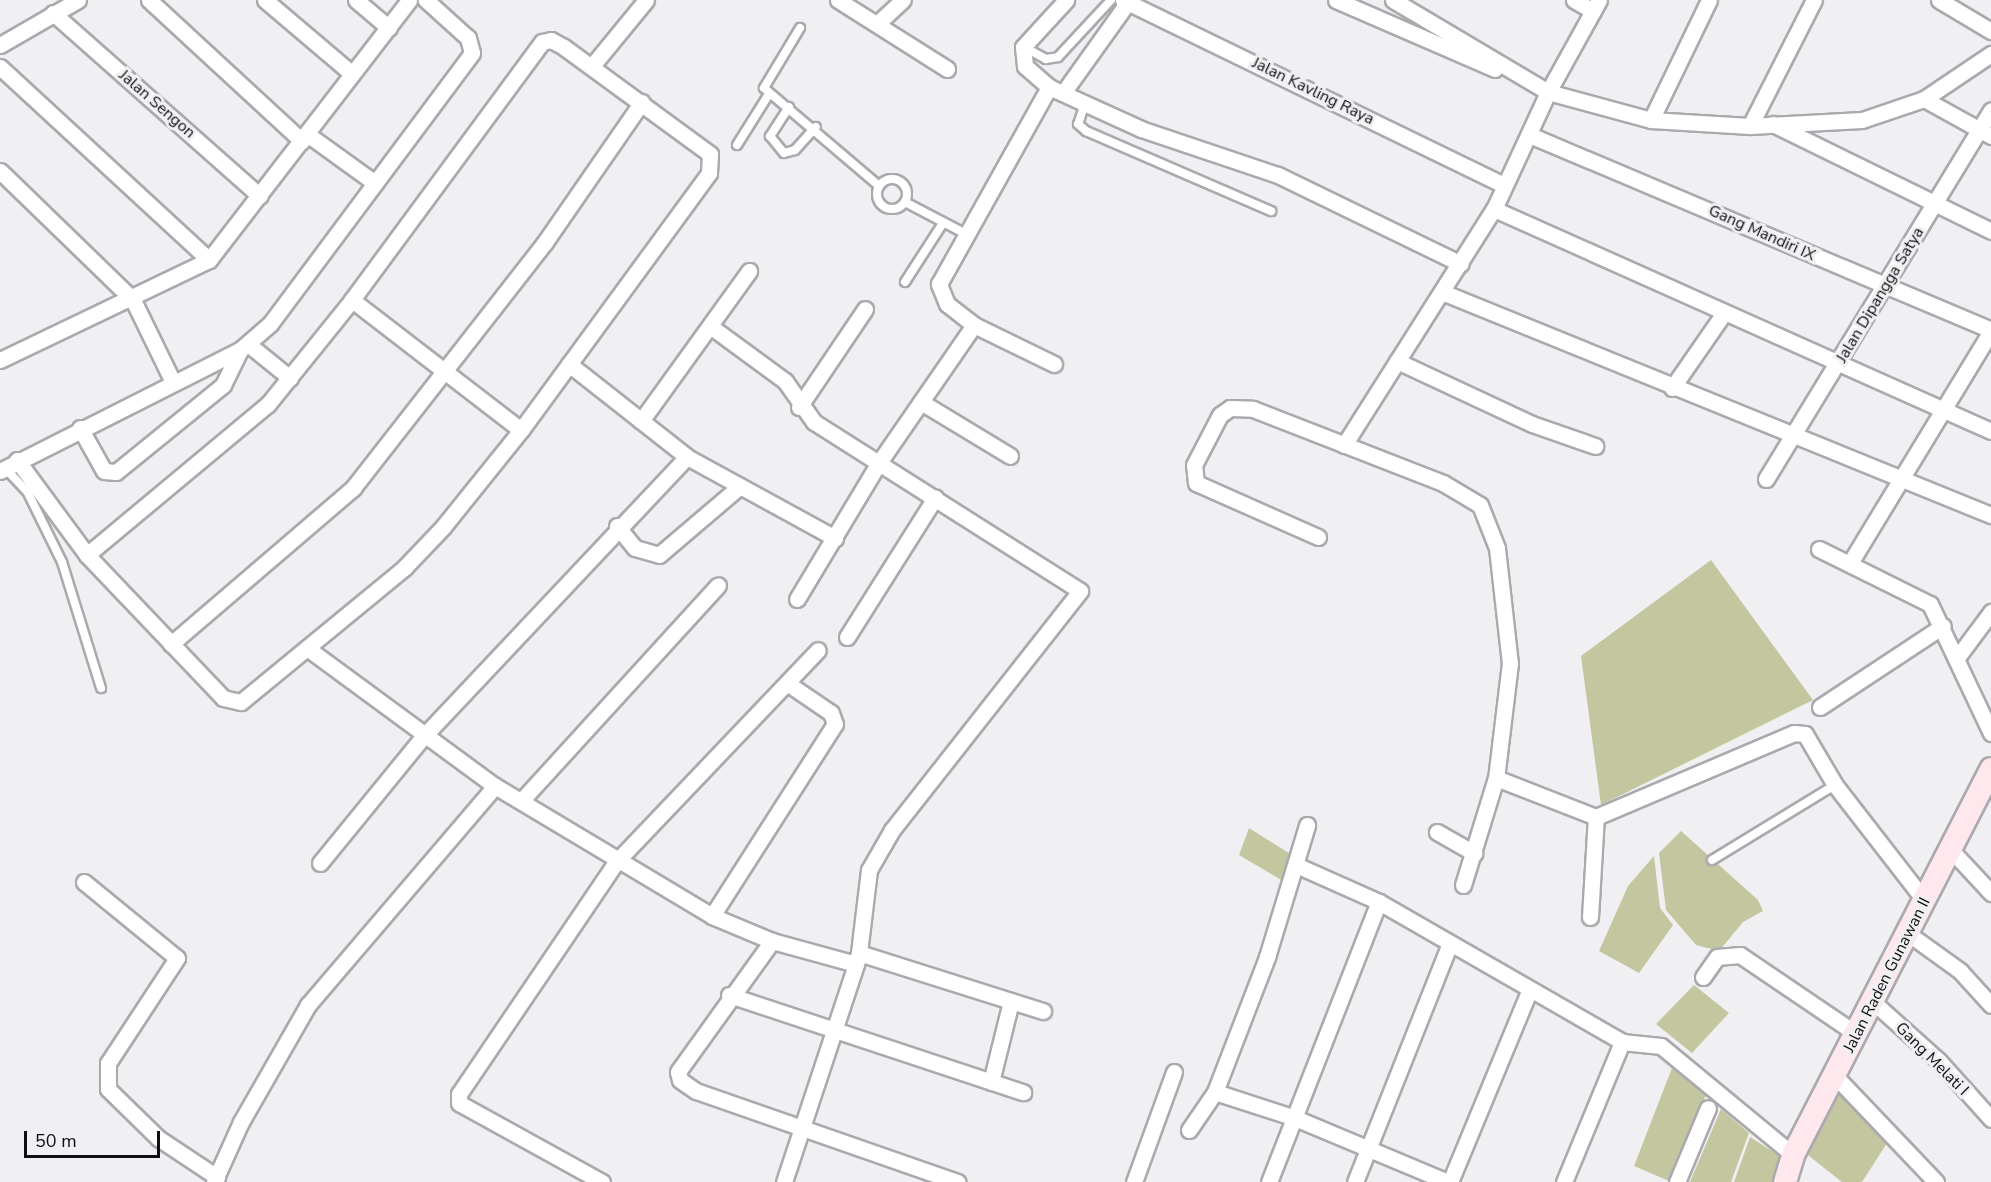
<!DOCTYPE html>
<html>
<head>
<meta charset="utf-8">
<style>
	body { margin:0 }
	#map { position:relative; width:1991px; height:1182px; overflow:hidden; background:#f0f0f3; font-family:"Nunito Sans",sans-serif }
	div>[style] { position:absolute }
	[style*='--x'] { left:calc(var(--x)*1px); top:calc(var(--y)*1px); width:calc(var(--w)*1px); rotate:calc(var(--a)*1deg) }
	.green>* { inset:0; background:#c3c69f }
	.roads { filter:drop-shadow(2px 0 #aaaaae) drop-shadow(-2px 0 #aaaaae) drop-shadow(0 2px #aaaaae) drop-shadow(0 -2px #aaaaae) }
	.lane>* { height:8px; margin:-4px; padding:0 4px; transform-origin:4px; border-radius:4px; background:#fff }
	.lane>.ring { margin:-4px; padding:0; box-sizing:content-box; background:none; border:8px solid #fff; border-radius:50% }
	.street>* { height:15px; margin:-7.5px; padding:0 7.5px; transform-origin:7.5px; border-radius:7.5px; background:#fff }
	.secondary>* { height:22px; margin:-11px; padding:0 11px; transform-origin:11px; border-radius:11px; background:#fee8ed }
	span { translate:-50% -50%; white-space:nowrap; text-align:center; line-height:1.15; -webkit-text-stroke:6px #f0f0f3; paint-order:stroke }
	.street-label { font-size:16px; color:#0e0f10 }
	.scale { position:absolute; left:24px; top:1131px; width:136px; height:27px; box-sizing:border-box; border:3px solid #0e0f10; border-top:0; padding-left:8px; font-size:18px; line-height:21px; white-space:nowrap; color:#0e0f10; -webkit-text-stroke:4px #f0f0f3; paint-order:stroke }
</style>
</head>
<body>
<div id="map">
	<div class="green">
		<div style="clip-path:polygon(1711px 560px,1813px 700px,1601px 805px,1581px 656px)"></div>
		<div style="clip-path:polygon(1249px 828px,1295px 857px,1283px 881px,1239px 855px)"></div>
		<div style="clip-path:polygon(1681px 831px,1758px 900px,1763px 911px,1743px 922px,1719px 951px,1696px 945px,1666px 910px,1659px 853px)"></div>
		<div style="clip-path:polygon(1654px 856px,1660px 908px,1673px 925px,1639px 973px,1599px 951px,1628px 886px)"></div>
		<div style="clip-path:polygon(1694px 985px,1729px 1013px,1692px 1053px,1656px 1024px)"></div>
		<div style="clip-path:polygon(1672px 1068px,1706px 1095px,1669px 1181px,1634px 1166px)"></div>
		<div style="clip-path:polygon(1839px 1087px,1889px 1140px,1862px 1182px,1842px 1182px,1804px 1152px)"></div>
		<div style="clip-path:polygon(1721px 1109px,1749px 1133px,1731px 1182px,1690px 1182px)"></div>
		<div style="clip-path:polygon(1750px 1137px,1781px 1157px,1773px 1182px,1734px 1182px)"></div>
	</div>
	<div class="roads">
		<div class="lane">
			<div style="--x:800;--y:28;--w:70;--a:121"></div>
			<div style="--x:764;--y:88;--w:151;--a:40.4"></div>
			<div style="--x:1024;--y:47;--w:25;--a:29"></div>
			<div style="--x:1046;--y:59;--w:12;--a:-9"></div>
			<div style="--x:1058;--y:57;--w:78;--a:-47.1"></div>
			<div style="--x:1085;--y:103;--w:22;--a:108"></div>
			<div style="--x:1078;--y:124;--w:11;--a:41"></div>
			<div style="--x:1086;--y:131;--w:202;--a:23.4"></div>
			<div style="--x:789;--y:107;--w:35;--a:123"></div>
			<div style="--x:770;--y:136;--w:22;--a:51"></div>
			<div style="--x:784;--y:153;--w:11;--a:-15"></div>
			<div style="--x:795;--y:150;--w:31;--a:-48"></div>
			<div style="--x:737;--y:145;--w:60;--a:-57.9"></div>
			<div class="ring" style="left:877px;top:179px;width:22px;height:22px"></div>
			<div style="--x:905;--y:202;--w:67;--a:27.7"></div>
			<div style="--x:905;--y:282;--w:70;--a:-57.2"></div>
			<div style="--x:5;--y:468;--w:34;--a:47"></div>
			<div style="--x:28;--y:493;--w:77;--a:63.8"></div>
			<div style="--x:62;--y:562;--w:132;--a:72.8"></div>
			<div style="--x:1712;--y:860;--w:144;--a:-31.4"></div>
		</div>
		<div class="street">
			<div style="--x:149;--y:0;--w:208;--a:42.7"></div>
			<div style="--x:265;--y:0;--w:111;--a:40.3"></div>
			<div style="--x:356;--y:0;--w:43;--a:40.3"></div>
			<div style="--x:838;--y:0;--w:129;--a:32.3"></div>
			<div style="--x:1123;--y:0;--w:421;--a:25.9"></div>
			<div style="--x:1336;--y:0;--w:173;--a:23.5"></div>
			<div style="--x:1393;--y:0;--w:180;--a:30.7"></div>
			<div style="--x:1548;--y:92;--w:107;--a:15.2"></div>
			<div style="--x:1651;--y:120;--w:99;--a:3.5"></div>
			<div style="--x:1750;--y:126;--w:112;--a:-3.1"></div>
			<div style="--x:1862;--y:120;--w:65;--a:-18.7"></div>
			<div style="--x:1924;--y:99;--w:81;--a:-33.9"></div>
			<div style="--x:1574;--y:0;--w:22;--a:30"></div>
			<div style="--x:1939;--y:0;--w:61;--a:30.8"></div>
			<div style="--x:53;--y:13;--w:276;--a:41.5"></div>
			<div style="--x:878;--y:23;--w:34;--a:-43"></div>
			<div style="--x:0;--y:45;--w:90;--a:-30"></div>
			<div style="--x:592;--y:66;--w:85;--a:-50.7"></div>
			<div style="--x:0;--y:67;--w:284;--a:42.7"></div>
			<div style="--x:1049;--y:87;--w:101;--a:24.5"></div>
			<div style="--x:1141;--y:129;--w:145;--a:18.6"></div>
			<div style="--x:1278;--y:175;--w:203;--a:25.9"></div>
			<div style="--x:1063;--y:93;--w:112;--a:-54.5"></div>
			<div style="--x:1924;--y:99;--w:77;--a:28.9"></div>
			<div style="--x:1651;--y:120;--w:133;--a:-64.2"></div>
			<div style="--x:1773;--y:124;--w:243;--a:26.1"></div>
			<div style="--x:1750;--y:126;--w:141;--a:-63.1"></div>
			<div style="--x:307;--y:134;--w:84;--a:35.8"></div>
			<div style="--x:1532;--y:136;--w:498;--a:22.9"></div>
			<div style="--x:0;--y:171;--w:185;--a:44.1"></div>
			<div style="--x:133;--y:300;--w:89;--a:64"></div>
			<div style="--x:1494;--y:209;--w:544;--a:24.07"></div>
			<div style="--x:1442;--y:292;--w:593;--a:22.11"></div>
			<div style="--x:352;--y:300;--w:213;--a:37.6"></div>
			<div style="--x:974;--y:325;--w:89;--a:26"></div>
			<div style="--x:710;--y:326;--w:93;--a:36.3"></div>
			<div style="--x:785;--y:381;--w:50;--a:54.7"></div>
			<div style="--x:814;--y:422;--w:315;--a:32.4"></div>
			<div style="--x:1080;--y:591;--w:304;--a:128.2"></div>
			<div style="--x:892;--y:830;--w:46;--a:119.9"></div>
			<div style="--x:869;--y:870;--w:84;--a:96.9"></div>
			<div style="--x:248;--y:344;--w:54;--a:39"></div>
			<div style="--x:0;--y:360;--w:232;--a:-25.6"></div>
			<div style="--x:209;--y:260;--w:328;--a:-52.4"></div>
			<div style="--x:1397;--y:361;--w:149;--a:25"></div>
			<div style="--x:1532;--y:424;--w:67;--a:19.2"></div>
			<div style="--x:569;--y:364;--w:150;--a:38.2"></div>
			<div style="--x:687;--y:457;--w:169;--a:28.7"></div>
			<div style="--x:1672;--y:388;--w:91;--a:-55.3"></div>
			<div style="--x:921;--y:402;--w:104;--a:31.2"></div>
			<div style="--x:799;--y:407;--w:118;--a:-56"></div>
			<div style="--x:641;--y:421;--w:185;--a:-54.2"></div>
			<div style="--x:80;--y:428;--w:49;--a:60.8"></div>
			<div style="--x:104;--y:471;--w:12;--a:5"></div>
			<div style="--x:116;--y:472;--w:138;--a:-39.1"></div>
			<div style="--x:223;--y:385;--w:39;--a:-64"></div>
			<div style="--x:1344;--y:445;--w:280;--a:-57.6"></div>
			<div style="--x:1494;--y:209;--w:129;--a:-65.2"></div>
			<div style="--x:1548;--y:92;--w:105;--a:-61"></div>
			<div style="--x:17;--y:460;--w:118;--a:53.6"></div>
			<div style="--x:87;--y:555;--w:197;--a:46.4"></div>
			<div style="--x:223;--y:698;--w:18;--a:13"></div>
			<div style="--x:241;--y:702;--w:211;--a:-39.4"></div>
			<div style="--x:404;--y:568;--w:57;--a:-46.4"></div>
			<div style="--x:443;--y:527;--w:124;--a:-51.2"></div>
			<div style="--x:521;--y:430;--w:318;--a:-53.8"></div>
			<div style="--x:709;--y:173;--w:19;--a:-87"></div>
			<div style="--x:710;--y:154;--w:181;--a:-143.8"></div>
			<div style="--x:564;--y:47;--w:15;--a:-152"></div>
			<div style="--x:551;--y:40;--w:9;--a:167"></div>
			<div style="--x:542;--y:42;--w:320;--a:126.4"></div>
			<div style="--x:352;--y:300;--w:134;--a:128.9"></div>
			<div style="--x:268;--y:404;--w:236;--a:140.2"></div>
			<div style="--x:0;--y:471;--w:269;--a:-26.8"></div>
			<div style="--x:240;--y:350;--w:40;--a:-41"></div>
			<div style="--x:270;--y:324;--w:338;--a:-53.3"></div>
			<div style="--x:472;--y:53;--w:16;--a:-105"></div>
			<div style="--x:468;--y:38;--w:57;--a:-137.9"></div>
			<div style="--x:1766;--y:479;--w:432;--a:-58.6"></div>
			<div style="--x:617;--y:526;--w:28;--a:51"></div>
			<div style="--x:635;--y:548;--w:25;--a:16"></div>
			<div style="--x:659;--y:555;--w:106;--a:-40.4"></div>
			<div style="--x:1318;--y:537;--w:133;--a:-156.1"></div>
			<div style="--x:1196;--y:483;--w:18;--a:-96"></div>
			<div style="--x:1194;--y:465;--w:56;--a:-62.5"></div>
			<div style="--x:1220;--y:415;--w:12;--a:-35"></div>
			<div style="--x:1230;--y:408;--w:23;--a:2"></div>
			<div style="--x:1253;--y:409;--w:204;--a:21.3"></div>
			<div style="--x:1443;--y:483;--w:43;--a:30.7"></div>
			<div style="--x:1480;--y:505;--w:46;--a:68.4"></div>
			<div style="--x:1497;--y:548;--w:116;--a:83.6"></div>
			<div style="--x:1510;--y:663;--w:116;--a:96.9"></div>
			<div style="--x:1819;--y:549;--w:124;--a:26.4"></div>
			<div style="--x:1930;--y:604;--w:143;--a:64.7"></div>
			<div style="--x:1850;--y:563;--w:271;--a:-58.7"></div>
			<div style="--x:797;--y:599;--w:157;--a:-59"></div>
			<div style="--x:878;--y:464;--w:169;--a:-55.4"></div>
			<div style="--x:974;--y:325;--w:34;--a:-142"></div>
			<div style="--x:947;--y:304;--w:22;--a:-112"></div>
			<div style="--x:939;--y:284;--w:226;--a:-60.8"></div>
			<div style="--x:1049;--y:87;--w:32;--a:-139"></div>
			<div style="--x:1025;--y:66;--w:19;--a:-96"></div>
			<div style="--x:1023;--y:47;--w:64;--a:-47.5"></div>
			<div style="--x:847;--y:637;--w:165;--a:-57.7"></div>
			<div style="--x:171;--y:644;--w:240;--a:-40.6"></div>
			<div style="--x:353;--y:488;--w:312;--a:-52"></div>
			<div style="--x:545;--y:242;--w:170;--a:-55.3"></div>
			<div style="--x:307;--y:648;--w:233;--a:36.3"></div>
			<div style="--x:495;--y:786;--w:253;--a:30.9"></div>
			<div style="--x:712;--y:916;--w:65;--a:22.6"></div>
			<div style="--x:772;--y:941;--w:87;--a:15.3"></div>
			<div style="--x:856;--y:964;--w:11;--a:-75"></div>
			<div style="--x:859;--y:953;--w:193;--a:17.5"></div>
			<div style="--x:1956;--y:659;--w:59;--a:-53.3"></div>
			<div style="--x:1820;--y:707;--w:147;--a:-33.4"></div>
			<div style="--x:521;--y:801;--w:292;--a:-47.6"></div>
			<div style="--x:1437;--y:832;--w:43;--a:29.6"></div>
			<div style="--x:1951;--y:850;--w:59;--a:47.1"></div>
			<div style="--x:320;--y:863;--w:161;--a:-50.8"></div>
			<div style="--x:422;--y:738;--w:386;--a:-46.7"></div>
			<div style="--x:1296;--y:865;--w:91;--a:24"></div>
			<div style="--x:1379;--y:902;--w:280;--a:29.9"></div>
			<div style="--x:1622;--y:1042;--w:39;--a:6"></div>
			<div style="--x:1661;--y:1046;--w:171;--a:39.5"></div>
			<div style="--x:84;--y:882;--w:120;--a:39.3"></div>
			<div style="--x:177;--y:958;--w:126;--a:123.3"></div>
			<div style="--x:108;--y:1063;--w:26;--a:90"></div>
			<div style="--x:108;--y:1089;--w:70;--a:44.4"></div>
			<div style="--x:158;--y:1138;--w:71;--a:33.5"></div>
			<div style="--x:1463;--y:885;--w:112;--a:-72.9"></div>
			<div style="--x:1496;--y:778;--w:107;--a:21.3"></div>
			<div style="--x:1596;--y:817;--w:215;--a:-23"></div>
			<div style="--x:1794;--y:733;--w:11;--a:5"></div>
			<div style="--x:1805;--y:734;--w:59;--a:59.5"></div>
			<div style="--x:1835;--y:785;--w:147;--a:52.2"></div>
			<div style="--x:712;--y:916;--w:228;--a:-57.4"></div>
			<div style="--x:835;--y:724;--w:12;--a:-110"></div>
			<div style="--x:831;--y:713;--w:53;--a:-145.7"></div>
			<div style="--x:1590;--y:917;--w:100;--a:-86.6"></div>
			<div style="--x:1906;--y:932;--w:67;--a:35.8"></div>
			<div style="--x:1960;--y:971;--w:46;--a:47.6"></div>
			<div style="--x:772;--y:941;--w:161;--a:125.7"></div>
			<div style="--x:678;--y:1072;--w:8;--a:76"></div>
			<div style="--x:680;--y:1080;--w:19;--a:35"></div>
			<div style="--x:696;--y:1091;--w:277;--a:19.2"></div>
			<div style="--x:1703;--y:977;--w:24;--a:-55"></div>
			<div style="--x:1717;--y:957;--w:23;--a:-5"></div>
			<div style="--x:1740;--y:955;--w:139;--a:34.1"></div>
			<div style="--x:729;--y:995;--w:310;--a:18.3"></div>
			<div style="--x:1871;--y:1000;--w:91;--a:41.9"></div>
			<div style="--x:1939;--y:1061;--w:78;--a:48.1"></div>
			<div style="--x:1836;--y:1077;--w:145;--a:46.4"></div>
			<div style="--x:991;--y:1082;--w:83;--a:-76.1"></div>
			<div style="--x:1215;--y:1092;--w:84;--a:18"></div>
			<div style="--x:1295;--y:1118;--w:166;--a:22.7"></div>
			<div style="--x:1189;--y:1130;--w:46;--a:-55.6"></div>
			<div style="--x:1215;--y:1092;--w:145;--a:-68.9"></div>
			<div style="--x:1267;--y:957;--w:138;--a:-73.1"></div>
			<div style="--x:214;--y:1182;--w:66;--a:-65.8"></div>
			<div style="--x:241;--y:1122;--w:135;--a:-60.2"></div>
			<div style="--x:308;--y:1005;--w:288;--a:-49.5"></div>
			<div style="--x:602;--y:1182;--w:163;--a:-151.1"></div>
			<div style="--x:459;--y:1103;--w:9;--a:-90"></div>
			<div style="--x:459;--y:1094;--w:282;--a:-55.9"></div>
			<div style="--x:617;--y:861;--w:291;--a:-46.4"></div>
			<div style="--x:784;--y:1182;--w:230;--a:-71.7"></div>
			<div style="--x:1134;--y:1182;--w:117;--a:-70"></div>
			<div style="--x:1269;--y:1182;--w:301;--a:-68.6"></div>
			<div style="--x:1355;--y:1182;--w:257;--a:-68.3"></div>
			<div style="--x:1450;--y:1182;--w:207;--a:-67.5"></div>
			<div style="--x:1564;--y:1182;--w:152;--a:-67.5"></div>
			<div style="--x:1677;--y:1182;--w:80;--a:-67.3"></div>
		</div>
		<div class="secondary">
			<div style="--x:1785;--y:1182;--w:28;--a:-73"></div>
			<div style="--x:1793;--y:1155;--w:434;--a:-62.8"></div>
		</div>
	</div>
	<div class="street-label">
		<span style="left:1313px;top:91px;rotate:26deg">Jalan Kavling Raya</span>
		<span style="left:157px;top:104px;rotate:41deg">Jalan Sengon</span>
		<span style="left:1762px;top:233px;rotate:24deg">Gang Mandiri IX</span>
		<span style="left:1880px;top:295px;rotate:-59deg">Jalan Dipangga Satya</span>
		<span style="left:1887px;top:975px;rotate:-63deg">Jalan Raden Gunawan II</span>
		<span style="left:1932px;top:1059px;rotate:45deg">Gang Melati I</span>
	</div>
	<div class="scale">50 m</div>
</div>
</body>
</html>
